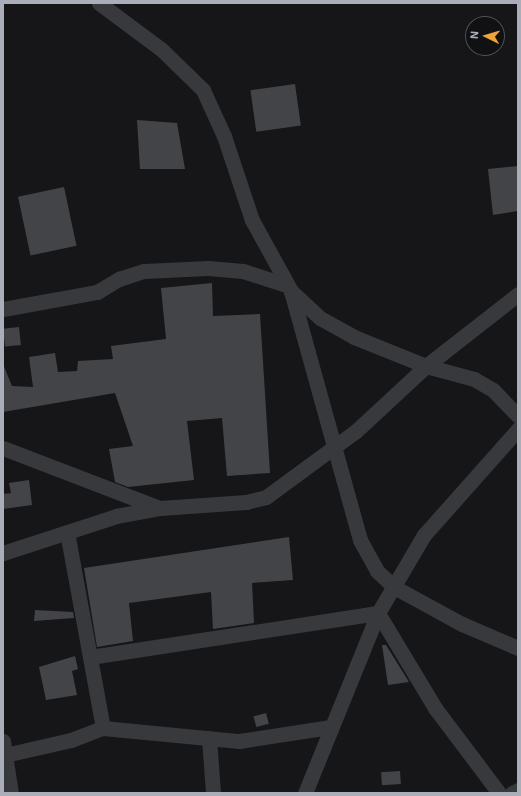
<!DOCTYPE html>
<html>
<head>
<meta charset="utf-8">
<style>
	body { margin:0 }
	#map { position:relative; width:521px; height:796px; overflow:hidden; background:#161618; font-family:"Exo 2",sans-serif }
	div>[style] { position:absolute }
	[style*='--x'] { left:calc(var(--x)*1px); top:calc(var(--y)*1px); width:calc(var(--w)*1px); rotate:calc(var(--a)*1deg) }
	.building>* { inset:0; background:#434448; transform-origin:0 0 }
	.minor>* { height:15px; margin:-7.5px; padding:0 7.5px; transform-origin:7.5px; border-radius:7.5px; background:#37393d }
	span { translate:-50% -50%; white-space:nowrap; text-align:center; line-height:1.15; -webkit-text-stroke:4px #111113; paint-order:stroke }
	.frame { position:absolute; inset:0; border:4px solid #a9aeb8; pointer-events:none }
	.north { position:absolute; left:465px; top:16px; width:40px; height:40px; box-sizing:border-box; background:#111113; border:1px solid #4e5055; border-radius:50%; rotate:275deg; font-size:11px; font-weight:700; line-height:16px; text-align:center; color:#a9aeb8 }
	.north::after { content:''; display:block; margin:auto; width:14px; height:18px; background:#eca43a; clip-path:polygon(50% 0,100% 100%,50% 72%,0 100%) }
</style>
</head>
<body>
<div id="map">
	<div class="building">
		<div style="left:295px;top:84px;width:42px;height:45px;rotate:82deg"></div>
		<div style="clip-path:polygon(137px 120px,177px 123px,185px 169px,140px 169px)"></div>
		<div style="clip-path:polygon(518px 166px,518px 211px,493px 215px,488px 169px)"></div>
		<div style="left:64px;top:187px;width:60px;height:47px;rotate:78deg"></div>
		<div style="clip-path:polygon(212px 283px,213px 316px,260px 314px,270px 473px,227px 476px,222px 418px,187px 421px,194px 480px,128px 487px,115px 482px,109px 449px,133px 446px,115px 393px,3px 412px,3px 364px,12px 386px,33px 387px,29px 357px,55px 353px,58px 372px,77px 371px,78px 361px,113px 359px,111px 346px,166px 339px,161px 288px)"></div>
		<div style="left:19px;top:327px;width:18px;height:16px;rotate:84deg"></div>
		<div style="clip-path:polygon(29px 480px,32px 505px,3px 509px,3px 494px,11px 493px,9px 483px)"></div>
		<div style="clip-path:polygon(289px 537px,293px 580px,252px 583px,254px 623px,213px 629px,211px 592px,129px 603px,133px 641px,97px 647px,84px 568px)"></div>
		<div style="clip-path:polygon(35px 610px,73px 612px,74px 618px,34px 621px)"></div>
		<div style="clip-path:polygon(382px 645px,386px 645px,409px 682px,388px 685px)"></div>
		<div style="clip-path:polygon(75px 656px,78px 669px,72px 671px,77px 695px,46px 700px,39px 667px)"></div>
		<div style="left:266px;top:713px;width:11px;height:13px;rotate:75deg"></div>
		<div style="left:400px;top:771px;width:13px;height:19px;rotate:86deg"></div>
	</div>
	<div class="minor">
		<div style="--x:99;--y:3;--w:77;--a:36.6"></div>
		<div style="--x:161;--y:49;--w:59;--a:44.3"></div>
		<div style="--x:203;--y:90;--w:51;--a:65.5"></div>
		<div style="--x:224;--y:136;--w:89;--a:71.6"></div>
		<div style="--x:252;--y:220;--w:81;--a:61.2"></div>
		<div style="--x:291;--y:291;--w:40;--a:43"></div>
		<div style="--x:320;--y:318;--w:39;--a:29"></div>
		<div style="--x:354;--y:337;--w:78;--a:21.9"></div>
		<div style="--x:426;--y:366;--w:50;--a:15.2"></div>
		<div style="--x:474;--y:379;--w:22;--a:30"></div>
		<div style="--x:493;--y:390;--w:36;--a:46"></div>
		<div style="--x:291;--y:291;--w:258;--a:74.5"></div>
		<div style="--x:360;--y:540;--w:35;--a:61"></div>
		<div style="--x:377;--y:571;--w:23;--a:43"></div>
		<div style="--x:394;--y:587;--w:77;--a:28.6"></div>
		<div style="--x:462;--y:624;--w:61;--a:23.2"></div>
		<div style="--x:3;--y:309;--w:96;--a:-10.3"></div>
		<div style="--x:97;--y:292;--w:26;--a:-31"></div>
		<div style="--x:119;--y:279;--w:26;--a:-18"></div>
		<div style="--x:144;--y:271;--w:64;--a:-2.7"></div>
		<div style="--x:208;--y:268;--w:35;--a:5"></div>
		<div style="--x:243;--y:271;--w:45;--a:18"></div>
		<div style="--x:3;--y:448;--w:167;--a:21"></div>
		<div style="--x:67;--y:532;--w:199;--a:79.6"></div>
		<div style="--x:3;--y:553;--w:119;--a:-18.1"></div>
		<div style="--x:116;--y:516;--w:45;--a:-10.3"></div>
		<div style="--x:160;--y:508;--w:86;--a:-4"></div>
		<div style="--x:246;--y:502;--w:21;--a:-14"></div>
		<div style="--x:266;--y:497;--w:112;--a:-36.3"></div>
		<div style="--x:356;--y:431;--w:96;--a:-42.9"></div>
		<div style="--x:426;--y:366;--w:117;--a:-38"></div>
		<div style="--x:378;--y:613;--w:111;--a:59"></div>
		<div style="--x:435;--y:708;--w:106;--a:53"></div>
		<div style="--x:90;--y:657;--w:291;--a:-8.7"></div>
		<div style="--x:209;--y:738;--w:55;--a:85.8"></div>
		<div style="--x:3;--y:741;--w:53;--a:81.3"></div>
		<div style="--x:5;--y:755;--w:68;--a:-12.8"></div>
		<div style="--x:71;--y:740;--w:34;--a:-21"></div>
		<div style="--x:103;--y:728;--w:137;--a:5.5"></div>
		<div style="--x:239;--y:741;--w:93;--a:-8.7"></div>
		<div style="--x:305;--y:793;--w:194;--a:-67.9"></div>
		<div style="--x:378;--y:613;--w:91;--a:-59.5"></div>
		<div style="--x:424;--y:535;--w:142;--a:-48.4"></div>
		<div style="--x:512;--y:793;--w:7;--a:-27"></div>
	</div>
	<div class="frame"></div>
	<div class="north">N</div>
</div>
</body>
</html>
